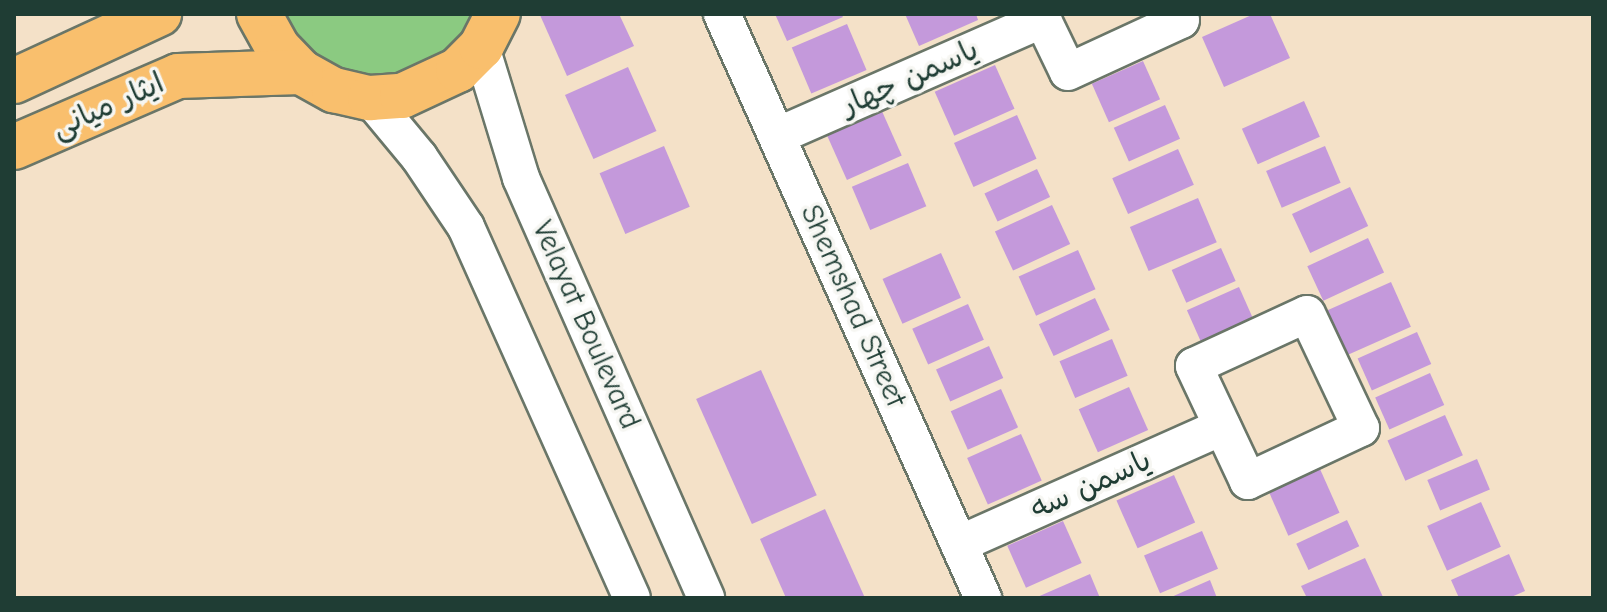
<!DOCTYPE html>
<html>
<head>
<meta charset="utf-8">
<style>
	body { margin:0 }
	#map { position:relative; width:1607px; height:612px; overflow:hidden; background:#f4e1c8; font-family:"Comic Neue","Playpen Sans Arabic",sans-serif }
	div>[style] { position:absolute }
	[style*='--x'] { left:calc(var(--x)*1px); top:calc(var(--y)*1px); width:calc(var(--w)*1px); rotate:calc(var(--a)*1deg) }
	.green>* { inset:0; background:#8bca81 }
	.building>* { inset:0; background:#c499db; transform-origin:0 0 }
	.roads { filter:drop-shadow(2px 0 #6a7668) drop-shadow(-2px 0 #6a7668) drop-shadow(0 2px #6a7668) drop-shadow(0 -2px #6a7668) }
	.minor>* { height:36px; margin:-18px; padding:0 18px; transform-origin:18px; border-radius:18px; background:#fff }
	.major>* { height:44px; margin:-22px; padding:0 22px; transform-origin:22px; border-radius:22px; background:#f9bf6d }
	span { translate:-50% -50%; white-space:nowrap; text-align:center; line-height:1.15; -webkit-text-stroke:7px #f6f6f2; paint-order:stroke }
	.street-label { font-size:30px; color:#1f3d34 }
	.frame { position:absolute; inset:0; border:16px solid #1f3d34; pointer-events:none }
</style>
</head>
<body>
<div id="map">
	<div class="green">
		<div style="clip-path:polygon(279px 14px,477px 14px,455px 47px,427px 67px,394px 77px,360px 77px,328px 66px,300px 46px)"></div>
	</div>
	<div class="building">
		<div style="clip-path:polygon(619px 14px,634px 46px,567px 76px,540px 15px)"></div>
		<div style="clip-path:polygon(775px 14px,841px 14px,843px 17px,787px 41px)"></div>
		<div style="clip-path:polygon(905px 14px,976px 14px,978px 20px,919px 46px)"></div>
		<div style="clip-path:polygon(1254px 14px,1270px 14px,1290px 58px,1224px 87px,1202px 37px)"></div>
		<div style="left:847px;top:24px;width:50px;height:60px;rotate:67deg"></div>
		<div style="left:1143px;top:61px;width:42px;height:56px;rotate:66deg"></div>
		<div style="left:995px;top:65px;width:48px;height:66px;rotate:66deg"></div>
		<div style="left:628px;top:67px;width:70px;height:69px;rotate:66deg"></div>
		<div style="left:1304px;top:101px;width:39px;height:68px;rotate:66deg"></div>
		<div style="left:1165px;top:105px;width:37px;height:56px;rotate:66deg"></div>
		<div style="left:881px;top:109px;width:51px;height:60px;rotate:66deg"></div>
		<div style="left:1017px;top:115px;width:48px;height:69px;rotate:66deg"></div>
		<div style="left:664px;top:146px;width:66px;height:70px;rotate:67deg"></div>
		<div style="left:1325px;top:146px;width:40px;height:64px;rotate:67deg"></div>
		<div style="left:1178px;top:149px;width:39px;height:72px;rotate:66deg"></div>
		<div style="left:908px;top:163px;width:47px;height:61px;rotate:67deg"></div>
		<div style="left:1037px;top:169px;width:31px;height:58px;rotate:65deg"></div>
		<div style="left:1350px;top:187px;width:43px;height:64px;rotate:65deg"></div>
		<div style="left:1198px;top:198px;width:48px;height:74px;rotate:67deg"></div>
		<div style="left:1052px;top:205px;width:43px;height:63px;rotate:65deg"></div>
		<div style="left:1368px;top:238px;width:38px;height:67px;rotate:65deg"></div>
		<div style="left:1221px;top:248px;width:36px;height:54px;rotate:66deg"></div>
		<div style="left:1078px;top:250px;width:43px;height:65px;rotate:66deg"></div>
		<div style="left:941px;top:253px;width:49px;height:64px;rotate:66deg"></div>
		<div style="left:1391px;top:282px;width:49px;height:75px;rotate:66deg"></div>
		<div style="left:1239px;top:287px;width:44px;height:57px;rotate:66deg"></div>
		<div style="left:1095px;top:298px;width:35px;height:62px;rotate:65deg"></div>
		<div style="left:968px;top:304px;width:39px;height:61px;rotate:66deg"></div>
		<div style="left:1417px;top:332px;width:35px;height:65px;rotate:66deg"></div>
		<div style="left:1112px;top:339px;width:40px;height:57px;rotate:67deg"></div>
		<div style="left:989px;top:346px;width:35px;height:58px;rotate:66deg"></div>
		<div style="left:761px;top:370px;width:137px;height:71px;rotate:66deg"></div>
		<div style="left:1430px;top:373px;width:35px;height:60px;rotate:66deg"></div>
		<div style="left:1129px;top:387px;width:47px;height:55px;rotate:66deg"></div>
		<div style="left:1001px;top:389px;width:42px;height:55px;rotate:66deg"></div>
		<div style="left:1445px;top:415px;width:44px;height:63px;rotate:66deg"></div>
		<div style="left:1021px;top:434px;width:51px;height:59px;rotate:66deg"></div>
		<div style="left:1477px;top:459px;width:33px;height:54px;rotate:67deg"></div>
		<div style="left:1320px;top:469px;width:48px;height:56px;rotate:66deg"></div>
		<div style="left:1174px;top:475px;width:52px;height:63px;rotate:66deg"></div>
		<div style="left:1481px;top:502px;width:49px;height:59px;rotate:66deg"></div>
		<div style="clip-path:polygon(825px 509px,865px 598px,786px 598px,760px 539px)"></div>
		<div style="left:1347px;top:520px;width:29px;height:56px;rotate:65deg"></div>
		<div style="left:1063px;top:521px;width:46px;height:61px;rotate:66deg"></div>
		<div style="left:1202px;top:531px;width:41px;height:63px;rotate:67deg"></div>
		<div style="clip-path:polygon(1509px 554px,1525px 591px,1509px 598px,1459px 598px,1451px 580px)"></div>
		<div style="clip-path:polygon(1365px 558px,1383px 597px,1307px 598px,1301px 586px)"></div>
		<div style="clip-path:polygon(1090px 574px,1100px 598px,1035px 598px)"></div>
		<div style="clip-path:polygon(1210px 580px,1217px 598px,1169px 598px)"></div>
	</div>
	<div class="roads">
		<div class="minor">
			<div style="--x:722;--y:14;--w:640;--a:65.92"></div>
			<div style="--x:1040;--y:14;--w:64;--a:64.2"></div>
			<div style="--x:1068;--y:72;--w:124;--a:-24.7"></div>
			<div style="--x:1181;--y:20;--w:7;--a:-117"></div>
			<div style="--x:481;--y:47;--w:137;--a:73"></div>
			<div style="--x:521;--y:178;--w:459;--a:66.2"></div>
			<div style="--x:370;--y:98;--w:77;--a:50.3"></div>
			<div style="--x:419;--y:157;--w:84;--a:56.1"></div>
			<div style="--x:466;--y:227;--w:406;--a:65.9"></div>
			<div style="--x:777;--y:136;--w:291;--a:-23.7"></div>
			<div style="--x:1307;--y:314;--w:126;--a:64.7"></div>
			<div style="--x:1361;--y:428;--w:125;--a:154.9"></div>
			<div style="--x:1248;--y:481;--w:127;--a:-115.2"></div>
			<div style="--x:1194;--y:366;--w:124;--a:-24.7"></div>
			<div style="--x:959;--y:544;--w:288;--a:-24"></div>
		</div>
		<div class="major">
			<div style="--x:259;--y:14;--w:38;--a:61"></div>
			<div style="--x:277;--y:47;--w:35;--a:46"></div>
			<div style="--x:301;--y:72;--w:38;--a:29"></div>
			<div style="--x:334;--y:90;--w:37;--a:13"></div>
			<div style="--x:370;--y:98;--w:32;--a:-4"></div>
			<div style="--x:402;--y:96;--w:62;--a:-24.9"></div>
			<div style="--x:458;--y:70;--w:33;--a:-45"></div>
			<div style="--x:481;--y:47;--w:37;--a:-63"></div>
			<div style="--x:14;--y:81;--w:160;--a:-24.8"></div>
			<div style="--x:14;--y:147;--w:179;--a:-23.4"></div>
			<div style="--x:178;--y:76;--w:123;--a:-1.9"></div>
		</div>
	</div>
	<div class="street-label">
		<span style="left:910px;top:78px;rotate:-24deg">یاسمن چهار</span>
		<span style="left:108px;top:106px;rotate:-24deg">ایثار میانی</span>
		<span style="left:853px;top:306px;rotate:66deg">Shemshad Street</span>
		<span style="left:586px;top:325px;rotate:66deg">Velayat Boulevard</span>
		<span style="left:1091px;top:485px;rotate:-24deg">یاسمن سه</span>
	</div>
	<div class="frame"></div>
</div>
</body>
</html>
